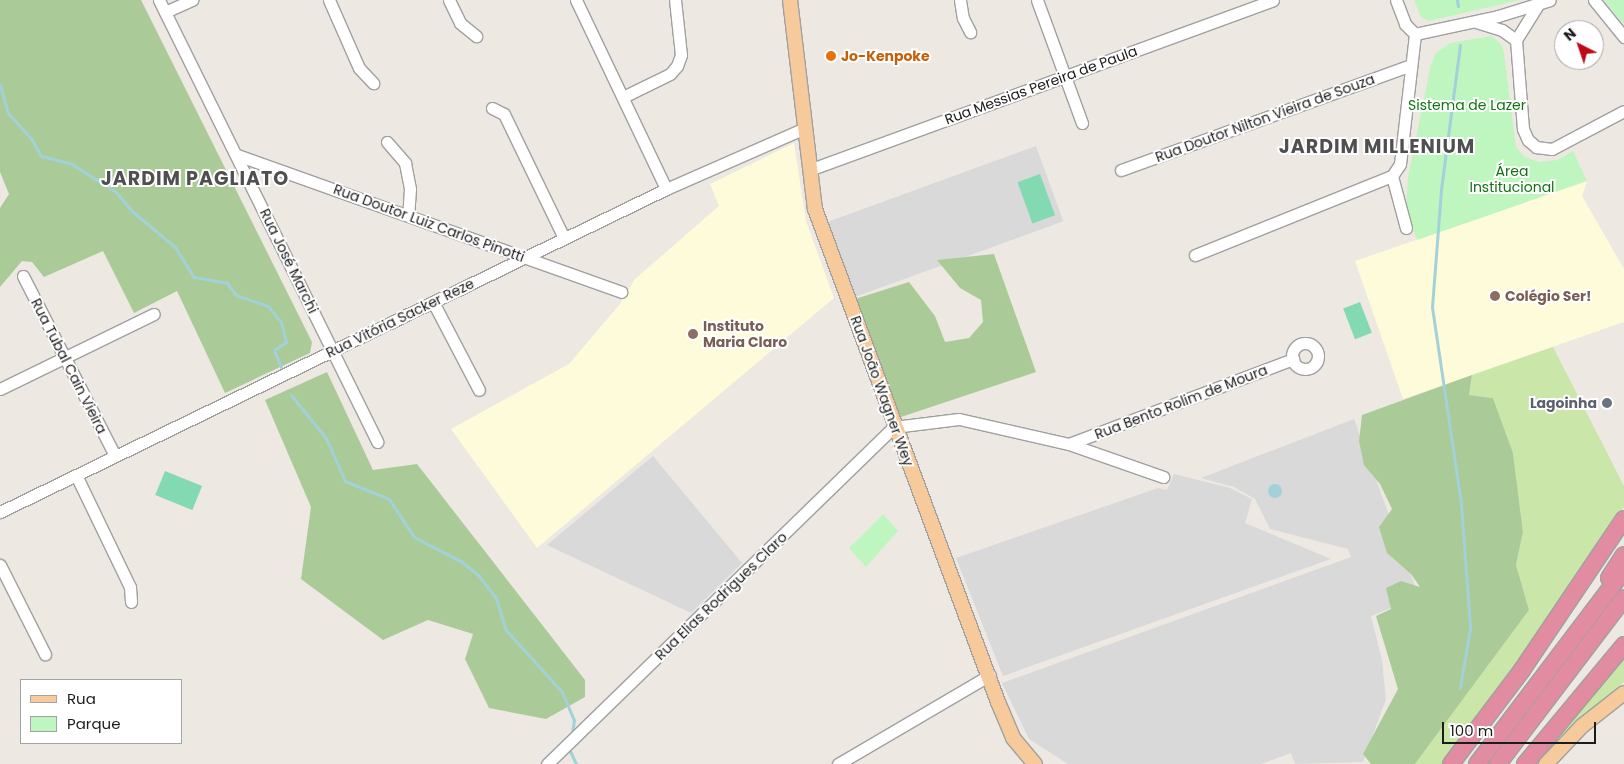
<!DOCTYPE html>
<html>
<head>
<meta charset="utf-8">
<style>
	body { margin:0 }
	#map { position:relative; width:1624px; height:764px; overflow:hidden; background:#ede8e2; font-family:Poppins,sans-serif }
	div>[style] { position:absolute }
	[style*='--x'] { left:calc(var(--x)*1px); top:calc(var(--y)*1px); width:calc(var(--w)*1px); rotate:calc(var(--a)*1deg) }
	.residential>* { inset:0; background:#dad9d9; transform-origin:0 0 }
	.education>* { inset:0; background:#fdfbda }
	.grass>* { inset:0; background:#cbe6a9 }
	.forest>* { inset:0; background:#aacb98 }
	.park>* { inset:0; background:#bff6c0 }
	.pitch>* { inset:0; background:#82d9b2; transform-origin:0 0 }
	.water>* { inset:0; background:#a3d1d9 }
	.round { border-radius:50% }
	.stream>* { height:3px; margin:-1.5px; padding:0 1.5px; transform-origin:1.5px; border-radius:1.5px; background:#a3d1d9 }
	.roads { filter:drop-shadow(1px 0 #a0a0a0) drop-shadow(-1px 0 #a0a0a0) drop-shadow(0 1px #a0a0a0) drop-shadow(0 -1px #a0a0a0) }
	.minor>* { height:11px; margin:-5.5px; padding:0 5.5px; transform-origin:5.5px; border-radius:5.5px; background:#fff }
	.minor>.ring { margin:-5.5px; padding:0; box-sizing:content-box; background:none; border:11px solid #fff; border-radius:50% }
	.major>* { height:14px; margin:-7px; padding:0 7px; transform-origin:7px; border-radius:7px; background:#f7ca9c }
	.highway>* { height:16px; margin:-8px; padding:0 8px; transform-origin:8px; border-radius:8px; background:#e28ca2 }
	.dots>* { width:14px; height:14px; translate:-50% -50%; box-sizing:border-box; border:2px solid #fff; border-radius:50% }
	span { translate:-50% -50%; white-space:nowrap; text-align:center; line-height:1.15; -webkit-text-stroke:4px #fff; paint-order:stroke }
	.food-label { font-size:14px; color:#c56008; font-weight:700 }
	.left { translate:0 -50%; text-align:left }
	.street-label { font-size:14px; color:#1c1c1c }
	.park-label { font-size:14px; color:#107411 }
	.education-label { font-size:14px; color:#785e54; font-weight:700 }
	.worship-label { font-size:14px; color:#5b616d; font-weight:700 }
	.right { translate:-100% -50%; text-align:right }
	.district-label { font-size:19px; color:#4f4f4f; font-weight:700; letter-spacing:1px }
	.legend { position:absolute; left:20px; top:679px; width:162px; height:65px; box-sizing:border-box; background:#fff; border:1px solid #a4a4a4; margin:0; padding:6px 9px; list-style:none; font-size:15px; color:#1c1c1c }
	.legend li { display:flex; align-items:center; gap:10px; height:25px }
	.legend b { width:25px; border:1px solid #a4a4a4 }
	.north { position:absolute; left:1554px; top:20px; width:50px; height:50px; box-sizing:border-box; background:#fff; border:1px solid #a4a4a4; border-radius:50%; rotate:319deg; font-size:14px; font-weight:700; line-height:20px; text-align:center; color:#1c1c1c }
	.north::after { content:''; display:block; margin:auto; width:18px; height:22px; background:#bf0915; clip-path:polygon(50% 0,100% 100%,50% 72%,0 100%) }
	.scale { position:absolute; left:1442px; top:722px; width:154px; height:22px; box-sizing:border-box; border:2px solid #1c1c1c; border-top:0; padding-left:6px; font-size:15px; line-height:18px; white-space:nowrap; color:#1c1c1c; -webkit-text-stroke:4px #fff; paint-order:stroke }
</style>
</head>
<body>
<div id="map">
	<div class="residential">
		<div style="left:1036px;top:146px;width:80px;height:222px;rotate:70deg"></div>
		<div style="clip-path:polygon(1354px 419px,1419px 597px,1371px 616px,1382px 660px,1386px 699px,1363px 762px,1295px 764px,1291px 753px,1261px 764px,1068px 764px,1029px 739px,1002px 683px,1351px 557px,1348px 549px,1270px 529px,1255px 499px,1234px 487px,1201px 478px)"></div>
		<div style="clip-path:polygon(653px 456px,742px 563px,691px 613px,547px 545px)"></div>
		<div style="clip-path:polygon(1174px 474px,1230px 488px,1252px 499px,1245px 523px,1331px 559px,1003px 676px,956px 558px,1158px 488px,1167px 490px)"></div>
	</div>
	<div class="education">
		<div style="clip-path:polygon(794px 143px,806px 221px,834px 298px,537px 548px,451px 429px,569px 364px,620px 304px,635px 279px,719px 206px,710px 184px)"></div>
		<div style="clip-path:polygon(1587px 181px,1582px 196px,1624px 269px,1624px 322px,1403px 399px,1355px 261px)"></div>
	</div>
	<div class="grass">
		<div style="clip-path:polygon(1553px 347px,1624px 486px,1624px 507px,1522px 658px,1445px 764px,1415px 764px,1529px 610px,1516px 565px,1523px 532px,1513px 453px,1493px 398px,1469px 395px,1472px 375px)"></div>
		<div style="clip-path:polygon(1624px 653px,1624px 682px,1554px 745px,1540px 764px,1536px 764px)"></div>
	</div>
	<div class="forest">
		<div style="clip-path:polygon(0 0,141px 0,312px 342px,310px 353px,225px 393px,177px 291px,134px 313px,103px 251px,44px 277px,32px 262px,22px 261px,0 287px,0 208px,9px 194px,0 172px)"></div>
		<div style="clip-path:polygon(994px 254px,1036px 372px,898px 418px,855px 299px,909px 282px,935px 316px,945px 342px,969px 338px,983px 322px,981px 300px,960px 288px,937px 260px)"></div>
		<div style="clip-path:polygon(327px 372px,373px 470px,417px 464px,585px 680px,585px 697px,546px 719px,489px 708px,465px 659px,473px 634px,428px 620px,383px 640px,301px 579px,311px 507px,265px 400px)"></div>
		<div style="clip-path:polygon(1472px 375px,1469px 395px,1493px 398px,1513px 453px,1523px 532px,1516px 565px,1529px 610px,1415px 764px,1371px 764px,1363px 754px,1398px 689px,1376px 616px,1391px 609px,1386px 588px,1401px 581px,1420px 587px,1411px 574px,1387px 553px,1379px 527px,1392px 509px,1380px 484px,1364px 465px,1359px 441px,1362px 415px)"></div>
	</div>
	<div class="park">
		<div style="clip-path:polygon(1414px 0,1520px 0,1429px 21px,1421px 17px)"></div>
		<div style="clip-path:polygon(1604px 0,1624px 0,1624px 24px,1617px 16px)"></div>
		<div style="clip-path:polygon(1491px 36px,1501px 44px,1504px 53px,1516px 147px,1525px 157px,1540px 162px,1557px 160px,1573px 151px,1587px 181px,1417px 240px,1406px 208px,1408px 177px,1431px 64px,1436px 53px,1450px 43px)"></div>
		<div style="clip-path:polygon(883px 514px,898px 531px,866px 567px,849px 548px)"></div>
	</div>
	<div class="pitch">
		<div style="left:1040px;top:174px;width:44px;height:24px;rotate:70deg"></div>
		<div style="left:1360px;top:302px;width:33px;height:18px;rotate:69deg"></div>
		<div style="left:165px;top:471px;width:40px;height:26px;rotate:22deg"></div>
	</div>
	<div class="water">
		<div class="round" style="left:1268px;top:484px;width:14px;height:14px"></div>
	</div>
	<div class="stream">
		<div style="--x:1457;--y:0;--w:6;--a:81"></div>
		<div style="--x:1460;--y:45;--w:146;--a:97.5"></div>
		<div style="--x:1441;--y:190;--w:117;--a:94.4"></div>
		<div style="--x:1432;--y:307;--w:199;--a:81.6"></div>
		<div style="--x:1461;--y:504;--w:124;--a:85.8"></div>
		<div style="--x:1470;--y:628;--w:61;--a:99.5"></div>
		<div style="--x:0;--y:85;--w:29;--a:74"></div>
		<div style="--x:8;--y:113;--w:36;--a:48"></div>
		<div style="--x:32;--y:140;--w:18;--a:61"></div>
		<div style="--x:41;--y:156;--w:30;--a:14"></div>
		<div style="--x:70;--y:163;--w:54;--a:32.2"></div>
		<div style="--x:116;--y:192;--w:26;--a:50"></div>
		<div style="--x:133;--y:212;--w:55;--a:39.8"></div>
		<div style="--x:175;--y:247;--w:36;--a:58"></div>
		<div style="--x:194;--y:277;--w:34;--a:10"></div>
		<div style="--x:227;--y:283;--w:15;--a:53"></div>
		<div style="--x:236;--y:295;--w:34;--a:19"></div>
		<div style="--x:268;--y:306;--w:21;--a:51"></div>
		<div style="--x:281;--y:322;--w:21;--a:76"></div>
		<div style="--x:286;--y:342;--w:14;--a:146"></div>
		<div style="--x:274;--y:350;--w:18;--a:68"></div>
		<div style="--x:291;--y:395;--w:55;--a:50.9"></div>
		<div style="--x:326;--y:438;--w:47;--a:66.2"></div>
		<div style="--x:345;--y:481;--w:48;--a:22.2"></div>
		<div style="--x:389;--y:499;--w:45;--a:56.7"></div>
		<div style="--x:414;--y:537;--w:54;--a:27.5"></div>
		<div style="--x:462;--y:562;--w:21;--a:39"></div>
		<div style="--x:478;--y:575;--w:29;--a:52"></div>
		<div style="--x:496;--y:598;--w:34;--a:73"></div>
		<div style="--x:506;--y:630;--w:84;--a:47.9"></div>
		<div style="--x:562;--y:692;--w:30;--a:67"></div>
		<div style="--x:574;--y:720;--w:13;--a:99"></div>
		<div style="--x:570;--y:751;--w:14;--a:65"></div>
	</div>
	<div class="roads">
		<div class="minor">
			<div style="--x:159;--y:0;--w:493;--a:63.7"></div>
			<div style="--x:329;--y:0;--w:74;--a:66.2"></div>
			<div style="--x:359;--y:68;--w:21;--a:47"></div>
			<div style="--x:449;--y:0;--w:25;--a:64"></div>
			<div style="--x:460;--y:23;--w:21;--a:39"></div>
			<div style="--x:576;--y:0;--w:209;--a:64.5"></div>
			<div style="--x:960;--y:0;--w:18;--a:81"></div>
			<div style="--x:963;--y:18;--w:16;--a:63"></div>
			<div style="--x:1037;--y:0;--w:131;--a:69.9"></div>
			<div style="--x:1396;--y:0;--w:26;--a:69"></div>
			<div style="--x:1405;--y:24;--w:14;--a:45"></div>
			<div style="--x:1594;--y:0;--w:48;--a:51"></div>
			<div style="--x:1539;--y:3;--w:44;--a:121.9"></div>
			<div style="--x:1516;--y:40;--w:89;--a:85.5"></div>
			<div style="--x:1523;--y:129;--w:12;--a:66"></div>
			<div style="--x:1528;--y:140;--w:11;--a:41"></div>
			<div style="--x:1536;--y:147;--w:16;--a:7"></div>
			<div style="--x:1552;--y:149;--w:81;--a:-27.8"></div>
			<div style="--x:165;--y:12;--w:30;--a:-24"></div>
			<div style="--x:1476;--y:22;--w:27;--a:17"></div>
			<div style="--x:1502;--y:30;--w:17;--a:36"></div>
			<div style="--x:1415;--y:34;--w:85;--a:-12.2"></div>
			<div style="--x:1498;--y:16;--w:54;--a:-17.1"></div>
			<div style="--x:623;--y:97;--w:52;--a:-26.1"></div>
			<div style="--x:670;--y:74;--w:11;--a:-49"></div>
			<div style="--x:677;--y:66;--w:12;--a:-70"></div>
			<div style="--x:681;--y:55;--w:55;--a:-96.2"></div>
			<div style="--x:492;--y:108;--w:13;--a:27"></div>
			<div style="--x:504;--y:114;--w:138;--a:64.2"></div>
			<div style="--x:387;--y:142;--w:28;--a:49"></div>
			<div style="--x:405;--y:163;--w:26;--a:79"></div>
			<div style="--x:410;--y:189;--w:27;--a:94"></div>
			<div style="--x:237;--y:155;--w:408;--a:19.6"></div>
			<div style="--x:809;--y:170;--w:494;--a:-20.1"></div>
			<div style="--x:1121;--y:170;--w:306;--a:-19.9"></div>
			<div style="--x:1406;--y:228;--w:54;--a:-105.1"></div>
			<div style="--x:1392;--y:176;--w:14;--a:-56"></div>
			<div style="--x:1400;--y:164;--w:131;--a:-83.4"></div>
			<div style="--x:1195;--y:255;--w:212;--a:-21.9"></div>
			<div style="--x:23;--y:276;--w:202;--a:62.9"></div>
			<div style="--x:433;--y:302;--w:99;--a:62.4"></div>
			<div class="ring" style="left:1292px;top:343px;width:15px;height:15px"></div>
			<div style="--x:0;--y:389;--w:171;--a:-26"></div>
			<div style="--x:1069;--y:444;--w:240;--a:-20.8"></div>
			<div style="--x:76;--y:475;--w:124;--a:64.3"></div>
			<div style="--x:130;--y:587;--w:15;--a:86"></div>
			<div style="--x:0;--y:512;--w:740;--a:-25.87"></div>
			<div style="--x:666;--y:189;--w:150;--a:-23.7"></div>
			<div style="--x:0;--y:565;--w:100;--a:63.2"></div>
			<div style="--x:547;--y:764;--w:484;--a:-44.2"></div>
			<div style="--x:894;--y:427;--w:65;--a:-7"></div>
			<div style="--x:959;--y:419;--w:113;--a:12.8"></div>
			<div style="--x:1069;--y:444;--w:100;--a:19.3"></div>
			<div style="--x:838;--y:764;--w:176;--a:-30.4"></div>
		</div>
		<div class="major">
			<div style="--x:790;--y:0;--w:210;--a:83.2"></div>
			<div style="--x:815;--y:209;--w:526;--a:69.64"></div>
			<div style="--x:998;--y:702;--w:39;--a:67"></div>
			<div style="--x:1013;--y:738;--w:34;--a:50"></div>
			<div style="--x:1546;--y:764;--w:52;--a:-46.5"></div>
			<div style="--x:1582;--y:726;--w:53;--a:-38.2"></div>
		</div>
		<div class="highway">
			<div style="--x:1609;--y:578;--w:27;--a:-57"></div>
			<div style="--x:1451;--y:764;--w:118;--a:-52.9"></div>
			<div style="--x:1522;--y:670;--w:182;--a:-56"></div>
			<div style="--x:1477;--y:764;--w:243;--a:-52.8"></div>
			<div style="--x:1498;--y:764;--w:208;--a:-52.8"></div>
			<div style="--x:1525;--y:764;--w:155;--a:-50.2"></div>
		</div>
	</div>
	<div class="dots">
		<div style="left:831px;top:56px;background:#e8710a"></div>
		<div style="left:1495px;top:296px;background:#8d6e63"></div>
		<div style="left:693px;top:334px;background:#8d6e63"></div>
		<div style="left:1607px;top:403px;background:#6b7280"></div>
	</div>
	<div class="food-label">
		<span class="left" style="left:841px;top:56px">Jo-Kenpoke</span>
	</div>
	<div class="street-label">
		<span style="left:1041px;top:85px;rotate:-20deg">Rua Messias Pereira de Paula</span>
		<span style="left:1265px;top:118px;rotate:-20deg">Rua Doutor Nilton Vieira de Souza</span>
		<span style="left:429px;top:223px;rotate:20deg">Rua Doutor Luiz Carlos Pinotti</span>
		<span style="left:289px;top:261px;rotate:64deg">Rua José Marchi</span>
		<span style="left:400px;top:318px;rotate:-26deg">Rua Vitória Sacker Reze</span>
		<span style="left:69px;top:366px;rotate:63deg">Rua Tubal Cain Vieira</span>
		<span style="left:882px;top:391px;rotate:70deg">Rua João Wagner Wey</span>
		<span style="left:1181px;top:402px;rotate:-21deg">Rua Bento Rolim de Moura</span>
		<span style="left:721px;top:596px;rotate:-44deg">Rua Elias Rodrigues Claro</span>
	</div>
	<div class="park-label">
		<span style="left:1467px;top:105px">Sistema de Lazer</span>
		<span style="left:1512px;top:179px">Área<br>Institucional</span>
	</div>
	<div class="education-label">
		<span class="left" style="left:1505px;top:296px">Colégio Ser!</span>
		<span class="left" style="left:703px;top:334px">Instituto<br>Maria Claro</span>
	</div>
	<div class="worship-label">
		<span class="right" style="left:1597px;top:403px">Lagoinha</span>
	</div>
	<div class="district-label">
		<span style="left:1377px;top:147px">JARDIM MILLENIUM</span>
		<span style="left:195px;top:179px">JARDIM PAGLIATO</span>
	</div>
	<ul class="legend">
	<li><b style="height:6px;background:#f7ca9c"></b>Rua</li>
	<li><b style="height:14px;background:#bff6c0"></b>Parque</li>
	</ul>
	<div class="north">N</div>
	<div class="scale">100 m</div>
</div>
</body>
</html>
